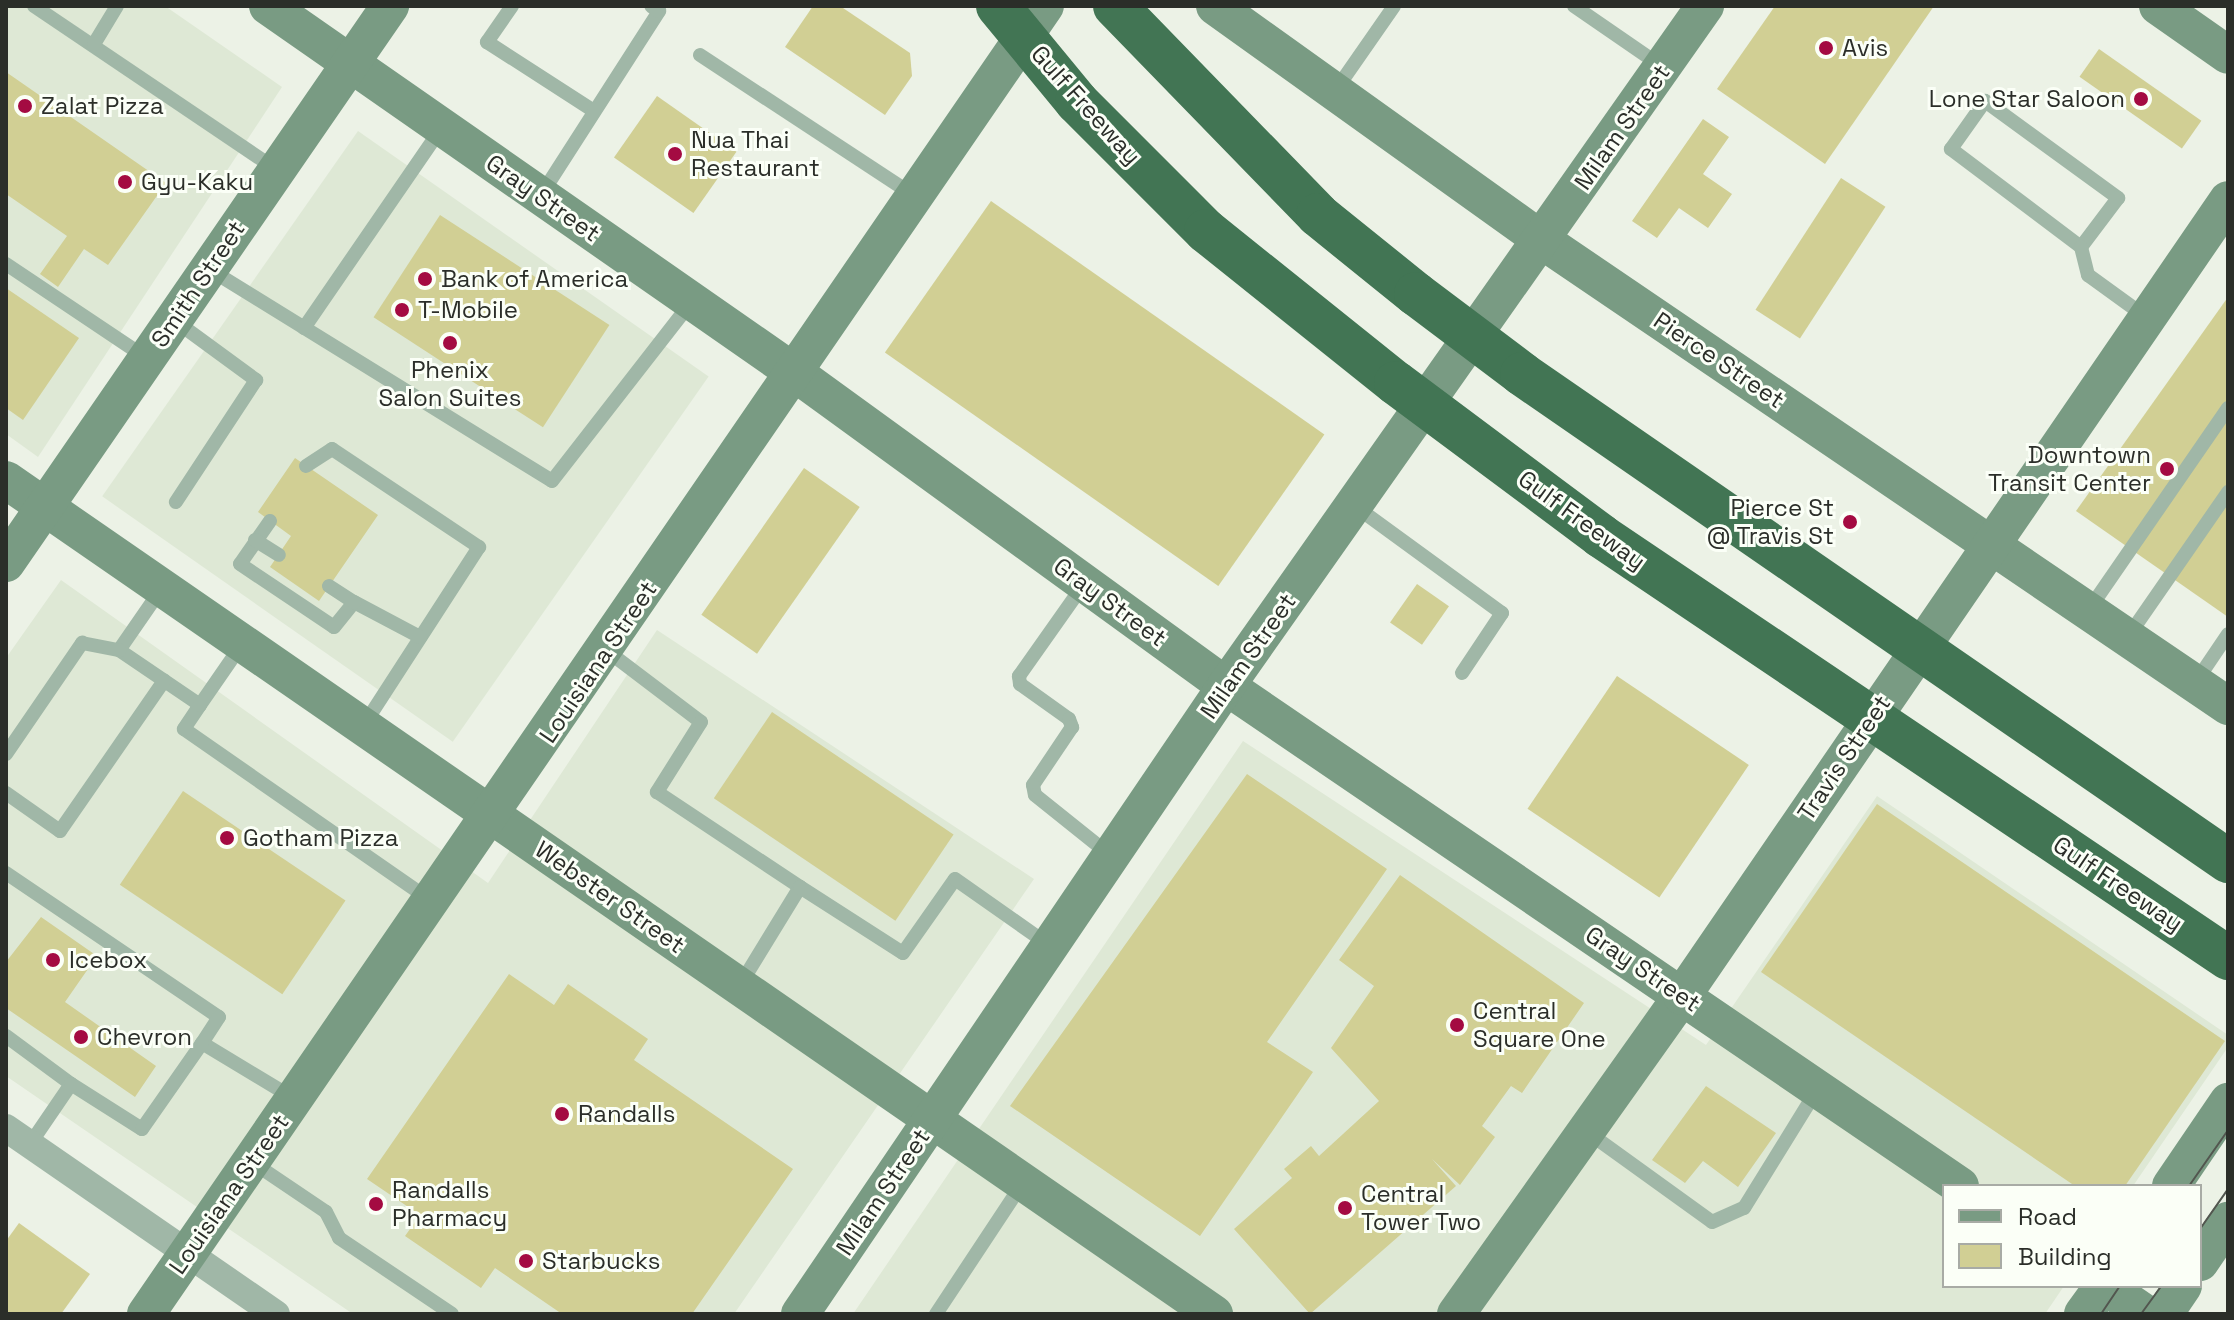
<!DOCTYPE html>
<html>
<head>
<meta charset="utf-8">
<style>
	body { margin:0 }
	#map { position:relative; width:2234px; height:1320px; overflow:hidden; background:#ecf2e6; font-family:"Space Grotesk",sans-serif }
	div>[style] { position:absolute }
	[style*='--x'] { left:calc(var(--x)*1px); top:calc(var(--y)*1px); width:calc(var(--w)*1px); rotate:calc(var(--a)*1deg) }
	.built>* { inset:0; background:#dee8d5; transform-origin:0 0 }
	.building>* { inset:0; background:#d1cf94; transform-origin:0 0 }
	.lane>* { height:14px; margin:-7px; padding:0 7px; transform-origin:7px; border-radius:7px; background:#a0b7a7 }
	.street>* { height:28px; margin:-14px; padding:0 14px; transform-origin:14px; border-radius:14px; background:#a0b7a7 }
	.secondary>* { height:38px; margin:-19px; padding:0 19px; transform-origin:19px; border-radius:19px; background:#799b83 }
	.tram>* { height:2px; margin:-1px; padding:0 1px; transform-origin:1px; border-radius:1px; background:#52564f }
	.highway-bridge>* { height:44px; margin:-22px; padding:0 22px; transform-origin:22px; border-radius:22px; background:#427554 }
	.dots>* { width:22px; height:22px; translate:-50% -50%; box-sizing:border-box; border:4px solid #fbfff7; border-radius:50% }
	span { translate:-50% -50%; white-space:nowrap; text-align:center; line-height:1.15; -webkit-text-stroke:6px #fbfff7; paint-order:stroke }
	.poi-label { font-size:24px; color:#2b2e29 }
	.left { translate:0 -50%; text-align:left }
	.right { translate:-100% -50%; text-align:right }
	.street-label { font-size:24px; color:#2b2e29 }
	.frame { position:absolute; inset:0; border:8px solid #2b2e29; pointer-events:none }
	.legend { position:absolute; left:1942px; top:1184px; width:260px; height:104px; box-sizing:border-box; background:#fbfff7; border:2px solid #a8aba5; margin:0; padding:10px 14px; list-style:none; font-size:24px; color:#2b2e29 }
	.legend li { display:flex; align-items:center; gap:16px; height:40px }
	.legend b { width:40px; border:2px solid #a8aba5 }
</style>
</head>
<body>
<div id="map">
	<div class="built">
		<div style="clip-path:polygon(6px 6px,165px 6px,282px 87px,38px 457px,6px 434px)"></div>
		<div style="left:358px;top:131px;width:428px;height:446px;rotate:35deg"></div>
		<div style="clip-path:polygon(61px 580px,488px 883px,657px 630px,1034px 879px,734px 1314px,353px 1314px,6px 1076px,6px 658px)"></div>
		<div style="clip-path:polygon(1243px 741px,1706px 1045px,1877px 796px,2228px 1035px,2228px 1047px,2133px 1186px,1944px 1186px,1944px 1286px,2064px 1286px,2045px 1314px,853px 1314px)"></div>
	</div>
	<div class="building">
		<div style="clip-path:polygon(813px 6px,840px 6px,910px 53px,912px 76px,885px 115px,785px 47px)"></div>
		<div style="clip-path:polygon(1775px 6px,1934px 6px,1825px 164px,1717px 89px)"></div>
		<div style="left:2099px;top:49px;width:125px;height:34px;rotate:35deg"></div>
		<div style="clip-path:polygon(6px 72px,166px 183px,108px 265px,84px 249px,58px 287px,40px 274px,67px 236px,6px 194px)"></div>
		<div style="left:657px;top:96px;width:97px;height:75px;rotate:35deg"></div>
		<div style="clip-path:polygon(1703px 119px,1729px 137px,1703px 174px,1732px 194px,1708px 228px,1679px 208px,1657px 238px,1632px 221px)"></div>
		<div style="left:1841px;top:178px;width:53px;height:157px;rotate:33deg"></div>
		<div style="left:991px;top:201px;width:407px;height:185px;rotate:35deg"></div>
		<div style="left:440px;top:215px;width:202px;height:122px;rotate:33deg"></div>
		<div style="clip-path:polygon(6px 288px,79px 338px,23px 420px,6px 408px)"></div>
		<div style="clip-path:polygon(2228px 297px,2228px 617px,2076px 511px)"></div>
		<div style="clip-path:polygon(295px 458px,378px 515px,319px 601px,270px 567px,291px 536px,258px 512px)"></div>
		<div style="left:804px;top:468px;width:68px;height:179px;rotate:35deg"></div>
		<div style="left:1417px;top:584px;width:39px;height:47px;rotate:35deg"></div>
		<div style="left:1617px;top:676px;width:159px;height:160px;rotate:34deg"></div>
		<div style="left:772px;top:712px;width:219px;height:104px;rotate:34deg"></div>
		<div style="clip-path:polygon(1247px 774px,1387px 869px,1267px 1042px,1313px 1072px,1200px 1236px,1010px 1106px)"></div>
		<div style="left:183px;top:791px;width:196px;height:113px;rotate:34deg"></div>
		<div style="clip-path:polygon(1877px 804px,2225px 1041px,2125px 1186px,2075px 1186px,1761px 972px)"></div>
		<div style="clip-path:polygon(1400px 875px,1584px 1003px,1522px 1093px,1511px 1086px,1482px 1126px,1495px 1137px,1460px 1185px,1432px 1159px,1456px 1186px,1310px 1314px,1234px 1229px,1292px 1178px,1284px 1169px,1311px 1146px,1319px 1156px,1379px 1101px,1331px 1048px,1374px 986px,1339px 960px)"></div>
		<div style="clip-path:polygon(41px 917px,97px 956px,65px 1002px,156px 1066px,135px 1097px,6px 1008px,6px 962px)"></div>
		<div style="clip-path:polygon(509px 974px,554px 1005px,568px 984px,648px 1039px,634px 1060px,793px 1169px,692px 1314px,562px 1314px,495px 1268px,481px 1288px,405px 1236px,420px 1215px,367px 1179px)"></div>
		<div style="clip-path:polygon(1706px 1086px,1776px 1133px,1738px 1187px,1703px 1161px,1685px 1183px,1652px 1160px)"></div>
		<div style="clip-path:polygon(19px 1223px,90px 1274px,61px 1314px,6px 1314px,6px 1241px)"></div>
	</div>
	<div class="lane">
		<div style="--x:34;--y:6;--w:292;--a:34"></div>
		<div style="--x:512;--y:6;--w:44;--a:124.8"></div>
		<div style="--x:487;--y:42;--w:127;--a:32.8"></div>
		<div style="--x:1574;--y:6;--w:104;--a:34.5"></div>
		<div style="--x:94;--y:44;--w:44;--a:-58.8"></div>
		<div style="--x:700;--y:55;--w:254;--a:33.3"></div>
		<div style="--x:1335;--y:91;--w:103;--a:-55.2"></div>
		<div style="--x:541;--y:195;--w:219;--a:-57.3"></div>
		<div style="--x:659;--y:11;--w:9;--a:-148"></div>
		<div style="--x:2081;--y:247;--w:163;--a:-143"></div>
		<div style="--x:1951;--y:149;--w:59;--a:-54.7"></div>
		<div style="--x:1985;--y:101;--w:165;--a:36.1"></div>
		<div style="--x:2118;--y:198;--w:61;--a:127.1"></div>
		<div style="--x:2081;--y:247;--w:29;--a:76"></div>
		<div style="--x:2088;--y:275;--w:72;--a:35.9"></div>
		<div style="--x:6;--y:264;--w:167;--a:33.8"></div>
		<div style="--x:209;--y:269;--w:403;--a:31.7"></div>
		<div style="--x:552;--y:481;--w:228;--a:-52.1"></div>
		<div style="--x:174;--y:320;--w:102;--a:36.2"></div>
		<div style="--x:256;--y:380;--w:146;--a:123.3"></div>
		<div style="--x:304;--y:328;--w:244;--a:-55.5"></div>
		<div style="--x:306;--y:466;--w:31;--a:-33"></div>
		<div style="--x:332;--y:449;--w:177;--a:33.7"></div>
		<div style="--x:479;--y:547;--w:212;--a:122.9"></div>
		<div style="--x:1355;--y:506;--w:182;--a:36.1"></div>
		<div style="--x:1502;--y:613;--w:72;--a:123.7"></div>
		<div style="--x:270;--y:521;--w:52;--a:124.9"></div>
		<div style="--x:240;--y:564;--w:113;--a:33.8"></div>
		<div style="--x:334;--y:627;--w:32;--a:-51"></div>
		<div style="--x:354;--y:602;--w:75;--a:27.9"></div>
		<div style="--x:255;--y:540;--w:28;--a:32"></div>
		<div style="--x:1084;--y:584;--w:113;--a:125.2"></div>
		<div style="--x:1019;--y:676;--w:8;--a:83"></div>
		<div style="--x:1020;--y:684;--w:60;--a:35.5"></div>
		<div style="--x:1069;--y:719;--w:9;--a:69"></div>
		<div style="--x:1072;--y:727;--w:70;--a:123.9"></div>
		<div style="--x:1033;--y:785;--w:10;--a:79"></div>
		<div style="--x:1035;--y:795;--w:96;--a:38.7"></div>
		<div style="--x:329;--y:586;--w:30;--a:33"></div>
		<div style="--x:162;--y:588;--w:75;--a:124.7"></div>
		<div style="--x:119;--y:650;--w:98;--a:34.2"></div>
		<div style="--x:200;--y:705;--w:29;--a:124"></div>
		<div style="--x:184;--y:729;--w:298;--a:34.8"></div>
		<div style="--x:2090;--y:608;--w:243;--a:-55.4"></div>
		<div style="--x:2127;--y:638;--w:178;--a:-55.3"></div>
		<div style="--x:606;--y:650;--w:119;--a:37.2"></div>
		<div style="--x:701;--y:722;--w:83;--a:122.2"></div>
		<div style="--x:657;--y:792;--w:172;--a:33.6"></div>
		<div style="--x:800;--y:887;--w:115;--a:121.5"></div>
		<div style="--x:2195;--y:683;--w:59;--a:-56"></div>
		<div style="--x:200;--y:705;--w:75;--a:-55.3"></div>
		<div style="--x:6;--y:754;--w:135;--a:-55.6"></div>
		<div style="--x:82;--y:643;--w:38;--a:11"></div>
		<div style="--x:6;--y:793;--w:66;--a:35.1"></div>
		<div style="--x:60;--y:831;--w:183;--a:-55.3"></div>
		<div style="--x:6;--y:873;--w:257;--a:34.1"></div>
		<div style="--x:219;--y:1017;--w:31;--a:123"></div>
		<div style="--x:202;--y:1043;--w:106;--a:31.1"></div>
		<div style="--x:800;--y:887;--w:122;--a:32.7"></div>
		<div style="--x:903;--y:953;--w:90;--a:-54.9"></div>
		<div style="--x:955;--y:879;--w:115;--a:35.1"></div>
		<div style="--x:6;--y:1036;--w:81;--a:36.4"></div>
		<div style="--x:71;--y:1084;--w:73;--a:124.3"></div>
		<div style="--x:71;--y:1084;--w:84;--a:32.4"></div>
		<div style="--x:142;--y:1129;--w:105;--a:-55.1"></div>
		<div style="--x:1586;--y:1131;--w:155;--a:35.8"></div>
		<div style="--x:1712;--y:1222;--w:35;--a:-24"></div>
		<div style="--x:1744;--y:1208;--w:141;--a:-58.3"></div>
		<div style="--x:252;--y:1162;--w:89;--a:34"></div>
		<div style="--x:326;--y:1212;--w:29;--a:63"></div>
		<div style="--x:339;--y:1238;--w:136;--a:33.9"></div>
		<div style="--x:936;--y:1314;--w:156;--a:-56.5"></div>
	</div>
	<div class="street">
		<div style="--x:6;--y:1128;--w:328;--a:34.6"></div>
	</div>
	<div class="secondary">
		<div style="--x:268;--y:6;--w:642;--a:34.85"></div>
		<div style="--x:795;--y:373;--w:533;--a:35.99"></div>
		<div style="--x:1226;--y:686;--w:888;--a:34.26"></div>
		<div style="--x:1215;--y:6;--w:403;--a:35.6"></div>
		<div style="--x:1543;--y:241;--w:828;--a:34.17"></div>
		<div style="--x:2158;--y:6;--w:85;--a:35"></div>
		<div style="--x:6;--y:480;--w:1468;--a:34.62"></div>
		<div style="--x:6;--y:563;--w:677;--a:-55.42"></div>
		<div style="--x:2171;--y:1186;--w:102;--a:-55.8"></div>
		<div style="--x:2200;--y:1262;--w:50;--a:-55.7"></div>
		<div style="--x:2105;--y:1286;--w:50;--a:34.3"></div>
		<div style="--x:146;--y:1314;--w:1587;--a:-55.5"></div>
		<div style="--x:800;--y:1314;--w:759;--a:-55.85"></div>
		<div style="--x:1226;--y:686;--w:832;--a:-54.84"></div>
		<div style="--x:1456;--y:1314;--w:390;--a:-54.6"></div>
		<div style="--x:1682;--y:996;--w:965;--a:-55.55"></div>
		<div style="--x:2083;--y:1314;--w:34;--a:-54"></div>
		<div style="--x:2164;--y:1314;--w:34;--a:-56"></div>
	</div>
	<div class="tram">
		<div style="--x:2189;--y:1186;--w:68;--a:-55.1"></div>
		<div style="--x:2200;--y:1229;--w:49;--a:-55"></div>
		<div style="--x:2101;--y:1314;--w:34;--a:-56"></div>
		<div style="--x:2141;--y:1314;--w:34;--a:-54"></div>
	</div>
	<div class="highway-bridge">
		<div style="--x:998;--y:6;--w:124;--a:50.5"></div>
		<div style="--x:1077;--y:102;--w:182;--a:45"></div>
		<div style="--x:1206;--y:231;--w:243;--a:38.7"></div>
		<div style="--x:1396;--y:383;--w:256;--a:36.7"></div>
		<div style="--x:1601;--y:536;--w:756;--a:33.94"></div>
		<div style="--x:1115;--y:6;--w:291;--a:45.8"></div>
		<div style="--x:1318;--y:215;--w:126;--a:38.9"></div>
		<div style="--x:1416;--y:294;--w:133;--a:37"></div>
		<div style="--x:1522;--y:374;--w:858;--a:34.6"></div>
	</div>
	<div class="dots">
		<div style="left:1826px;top:48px;background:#a40b42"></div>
		<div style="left:2141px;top:99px;background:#a40b42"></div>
		<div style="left:25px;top:106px;background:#a40b42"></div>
		<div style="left:675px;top:154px;background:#a40b42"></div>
		<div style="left:125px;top:182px;background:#a40b42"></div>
		<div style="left:425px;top:279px;background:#a40b42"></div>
		<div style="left:402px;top:310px;background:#a40b42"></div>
		<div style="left:450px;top:343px;background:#a40b42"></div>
		<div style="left:2167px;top:469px;background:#a40b42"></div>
		<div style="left:1850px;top:522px;background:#a40b42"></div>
		<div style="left:227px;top:838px;background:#a40b42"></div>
		<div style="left:53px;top:960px;background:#a40b42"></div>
		<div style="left:1457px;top:1025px;background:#a40b42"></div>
		<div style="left:81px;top:1037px;background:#a40b42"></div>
		<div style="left:562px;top:1114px;background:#a40b42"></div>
		<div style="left:376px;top:1204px;background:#a40b42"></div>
		<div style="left:1345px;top:1208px;background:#a40b42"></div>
		<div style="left:526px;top:1261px;background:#a40b42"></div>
	</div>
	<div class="poi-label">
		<span class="left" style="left:1842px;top:48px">Avis</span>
		<span class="right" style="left:2125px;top:99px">Lone Star Saloon</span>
		<span class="left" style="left:41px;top:106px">Zalat Pizza</span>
		<span class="left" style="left:691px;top:154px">Nua Thai<br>Restaurant</span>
		<span class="left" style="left:141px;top:182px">Gyu-Kaku</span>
		<span class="left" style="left:441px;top:279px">Bank of America</span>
		<span class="left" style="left:418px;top:310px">T-Mobile</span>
		<span style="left:450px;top:384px">Phenix<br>Salon Suites</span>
		<span class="right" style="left:2151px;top:469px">Downtown<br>Transit Center</span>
		<span class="right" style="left:1834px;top:522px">Pierce St<br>@ Travis St</span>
		<span class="left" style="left:243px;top:838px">Gotham Pizza</span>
		<span class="left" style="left:69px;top:960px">Icebox</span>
		<span class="left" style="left:1473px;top:1025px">Central<br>Square One</span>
		<span class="left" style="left:97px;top:1037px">Chevron</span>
		<span class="left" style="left:578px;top:1114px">Randalls</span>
		<span class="left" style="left:392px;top:1204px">Randalls<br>Pharmacy</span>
		<span class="left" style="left:1361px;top:1208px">Central<br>Tower Two</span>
		<span class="left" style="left:542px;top:1261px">Starbucks</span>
	</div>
	<div class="street-label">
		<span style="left:1086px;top:105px;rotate:48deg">Gulf Freeway</span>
		<span style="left:1622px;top:127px;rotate:-55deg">Milam Street</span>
		<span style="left:543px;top:198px;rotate:35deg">Gray Street</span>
		<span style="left:198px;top:284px;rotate:-56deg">Smith Street</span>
		<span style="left:1719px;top:360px;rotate:34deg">Pierce Street</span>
		<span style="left:1582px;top:520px;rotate:36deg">Gulf Freeway</span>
		<span style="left:1110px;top:602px;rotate:36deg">Gray Street</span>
		<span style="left:1248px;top:656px;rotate:-55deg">Milam Street</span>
		<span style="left:598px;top:662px;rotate:-56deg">Louisiana Street</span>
		<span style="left:1844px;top:758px;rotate:-56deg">Travis Street</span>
		<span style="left:2118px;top:884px;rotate:34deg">Gulf Freeway</span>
		<span style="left:610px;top:897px;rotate:35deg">Webster Street</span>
		<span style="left:1643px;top:969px;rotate:34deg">Gray Street</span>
		<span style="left:883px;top:1192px;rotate:-56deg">Milam Street</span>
		<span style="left:229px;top:1194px;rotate:-55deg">Louisiana Street</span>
	</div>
	<div class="frame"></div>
	<ul class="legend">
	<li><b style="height:10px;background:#799b83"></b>Road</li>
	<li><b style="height:22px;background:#d1cf94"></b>Building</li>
	</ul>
</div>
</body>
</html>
